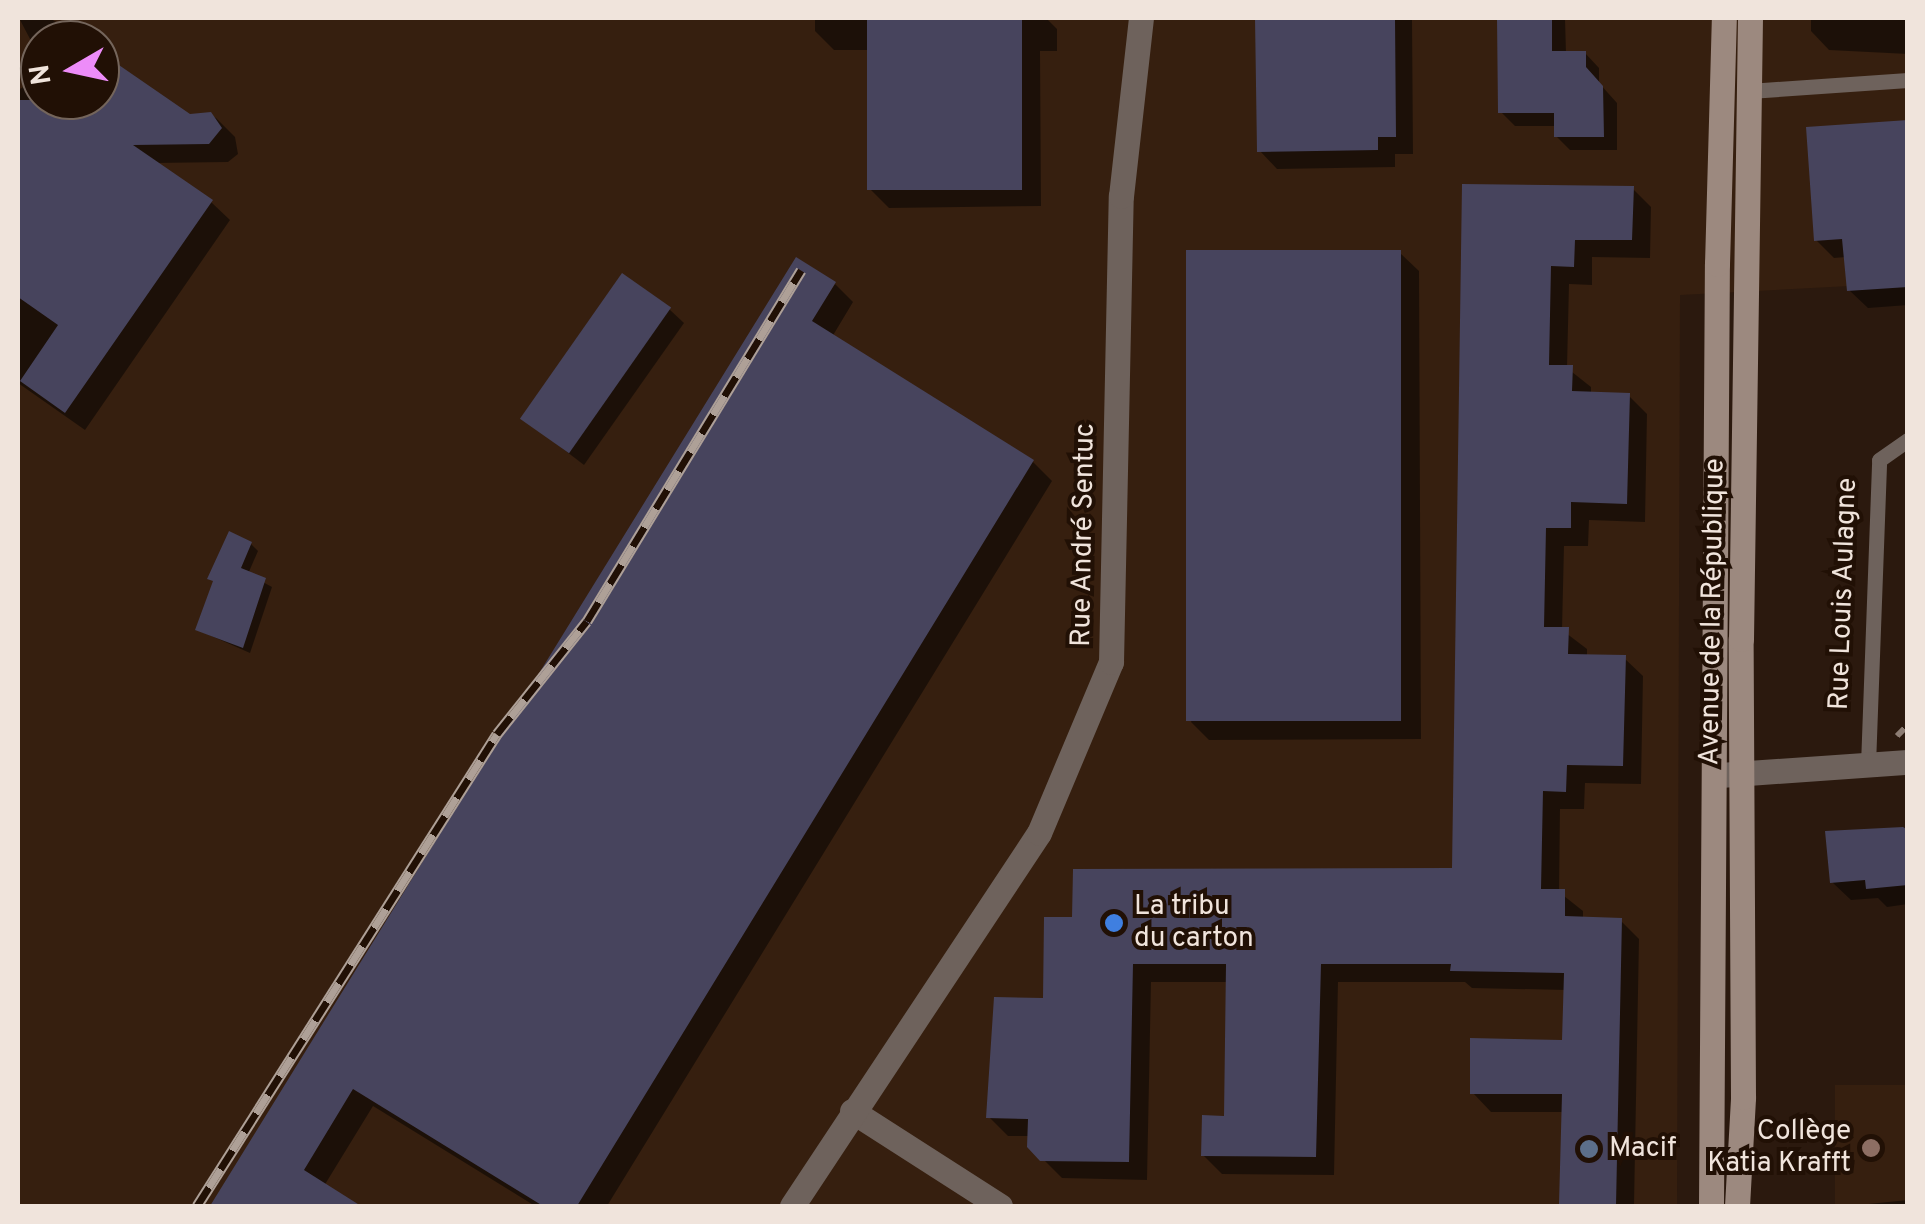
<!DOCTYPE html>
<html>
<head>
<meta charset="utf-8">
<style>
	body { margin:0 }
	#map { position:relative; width:1925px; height:1224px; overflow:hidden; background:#2b190e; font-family:Overpass,sans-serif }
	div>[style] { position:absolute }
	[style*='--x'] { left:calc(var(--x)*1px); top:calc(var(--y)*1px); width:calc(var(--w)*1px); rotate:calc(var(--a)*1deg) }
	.built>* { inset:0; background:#361f0f; transform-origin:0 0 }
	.shadow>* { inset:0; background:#0007 }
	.building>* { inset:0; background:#47445d; transform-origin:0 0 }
	.path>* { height:6px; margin-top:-3px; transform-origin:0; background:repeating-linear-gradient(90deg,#8d7d74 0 10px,transparent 0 15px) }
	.service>* { height:15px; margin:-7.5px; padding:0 7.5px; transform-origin:7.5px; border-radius:7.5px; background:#6e625c }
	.minor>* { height:25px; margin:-12.5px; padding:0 12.5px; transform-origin:12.5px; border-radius:12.5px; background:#6e625c }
	.secondary>* { height:25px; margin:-12.5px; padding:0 12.5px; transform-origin:12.5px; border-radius:12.5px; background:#9c897f }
	.rail>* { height:11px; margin-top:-5.5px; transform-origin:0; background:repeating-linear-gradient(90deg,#211005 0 22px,#aea097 0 44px); box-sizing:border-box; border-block:2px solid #aea097 }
	.dots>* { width:28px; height:28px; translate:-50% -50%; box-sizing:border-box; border:5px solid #211005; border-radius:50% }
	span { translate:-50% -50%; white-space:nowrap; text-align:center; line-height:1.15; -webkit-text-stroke:8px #211005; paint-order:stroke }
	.street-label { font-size:28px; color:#f0e4dc }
	.poi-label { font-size:28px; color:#f0e4dc }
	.left { translate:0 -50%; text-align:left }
	.right { translate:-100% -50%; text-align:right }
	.frame { position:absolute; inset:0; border:20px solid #f0e4dc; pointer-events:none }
	.north { position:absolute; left:20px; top:20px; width:100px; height:100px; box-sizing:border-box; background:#211005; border:2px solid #74655b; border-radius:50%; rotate:261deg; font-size:28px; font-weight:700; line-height:40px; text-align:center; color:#f0e4dc }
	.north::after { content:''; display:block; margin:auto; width:35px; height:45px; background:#ed8cf9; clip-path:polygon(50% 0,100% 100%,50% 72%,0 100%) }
</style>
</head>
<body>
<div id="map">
	<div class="built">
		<div style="clip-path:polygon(evenodd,18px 18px,1907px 18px,1907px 283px,1680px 295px,1677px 1206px,18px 1206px,18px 18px,40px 40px,100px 40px,100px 100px,40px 100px,40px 40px)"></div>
		<div style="left:1907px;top:1085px;width:121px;height:72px;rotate:90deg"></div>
	</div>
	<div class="shadow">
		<div style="clip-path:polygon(19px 18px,50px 18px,82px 40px,40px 40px,40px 58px)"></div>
		<div style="clip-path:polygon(815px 18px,1046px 18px,1057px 29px,1057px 51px,1040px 51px,1041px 206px,889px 208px,870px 189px,869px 50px,834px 50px,815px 31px)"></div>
		<div style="clip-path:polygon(1258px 18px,1412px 18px,1413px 154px,1395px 154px,1395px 167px,1277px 169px,1260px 151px)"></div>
		<div style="clip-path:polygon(1499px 18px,1565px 18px,1566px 53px,1585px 53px,1599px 68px,1599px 83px,1617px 103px,1617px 150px,1570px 150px,1556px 136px,1556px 126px,1515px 126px,1501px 112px)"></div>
		<div style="clip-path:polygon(1811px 18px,1908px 18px,1908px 54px,1829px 50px,1811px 31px)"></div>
		<div style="clip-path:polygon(100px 53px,190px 117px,206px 114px,216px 118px,235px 137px,238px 154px,228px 162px,155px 163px,211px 202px,230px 220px,85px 430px,18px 383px,18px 90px,40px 78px,40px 100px,100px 100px)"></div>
		<div style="clip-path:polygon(1908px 123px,1908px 305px,1868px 308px,1849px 290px,1846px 257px,1834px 258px,1816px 240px)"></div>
		<div style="clip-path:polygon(1464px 186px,1632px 188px,1651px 207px,1650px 258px,1592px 257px,1592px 285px,1569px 284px,1567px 368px,1591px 387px,1591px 394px,1628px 395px,1647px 414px,1645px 522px,1589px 520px,1588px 546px,1564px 546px,1562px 630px,1587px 649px,1587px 657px,1624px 658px,1643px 676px,1641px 784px,1585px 783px,1584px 809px,1560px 809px,1559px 892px,1583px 911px,1583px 919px,1620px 920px,1639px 939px,1634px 1206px,1565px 1206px,1562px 1203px,1564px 1112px,1491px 1112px,1473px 1093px,1564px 1042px,1566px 990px,1472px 988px,1465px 982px,1338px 982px,1334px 1175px,1222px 1174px,1203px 1155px,1227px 1118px,1228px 982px,1151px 982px,1147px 1180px,1062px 1178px,1030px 1146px,1030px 1136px,1008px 1136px,989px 1117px,1046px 1001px,1074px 920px,1454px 870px)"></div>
		<div style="clip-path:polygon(1400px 253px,1419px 271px,1421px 739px,1209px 740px,1191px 722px)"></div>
		<div style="clip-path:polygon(835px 284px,853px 302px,832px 337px,1033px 462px,1052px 481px,607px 1206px,535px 1206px,373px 1106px,324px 1186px,356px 1206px,213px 1206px)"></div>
		<div style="clip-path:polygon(669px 309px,684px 323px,584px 465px,524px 419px)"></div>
		<div style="clip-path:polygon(251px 544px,258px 551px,248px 574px,272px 587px,250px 653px,198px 630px)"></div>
		<div style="clip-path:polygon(1908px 829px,1908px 904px,1887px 907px,1878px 898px,1851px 900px,1832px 882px,1828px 833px)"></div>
		<div style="clip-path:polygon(1908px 1200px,1908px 1206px,1849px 1206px)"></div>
	</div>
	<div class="building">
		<div style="left:867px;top:18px;width:155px;height:172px"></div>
		<div style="clip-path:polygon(1255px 18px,1395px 18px,1396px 137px,1378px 137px,1378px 150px,1257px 152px)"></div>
		<div style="clip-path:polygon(1497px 18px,1552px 18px,1552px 51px,1586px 51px,1586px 67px,1603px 86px,1604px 137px,1554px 137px,1554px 113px,1498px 113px)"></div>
		<div style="clip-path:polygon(100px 52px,190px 114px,211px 112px,222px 128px,209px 144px,133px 145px,213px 200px,65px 413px,20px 381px,58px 325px,18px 297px,18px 100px,100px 100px)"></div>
		<div style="clip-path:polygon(1908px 120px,1908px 287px,1847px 291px,1842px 239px,1814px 241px,1806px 127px)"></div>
		<div style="clip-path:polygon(1462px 184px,1634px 186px,1632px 240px,1575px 240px,1574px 267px,1551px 266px,1549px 365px,1573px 365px,1572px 391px,1630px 393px,1627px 504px,1571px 502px,1571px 528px,1546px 528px,1544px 627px,1569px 627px,1568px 654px,1626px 655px,1623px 766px,1567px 765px,1566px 792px,1543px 791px,1541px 889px,1565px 889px,1565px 916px,1622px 918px,1616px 1206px,1559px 1204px,1562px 1094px,1470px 1094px,1470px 1038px,1562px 1040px,1564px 973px,1450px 971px,1451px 964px,1321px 964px,1316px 1157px,1201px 1156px,1202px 1115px,1224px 1116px,1226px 964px,1133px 964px,1129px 1162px,1040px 1161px,1027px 1147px,1028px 1119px,986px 1118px,994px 997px,1043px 998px,1044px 917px,1072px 917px,1073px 869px,1452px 868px)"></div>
		<div style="left:1401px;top:250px;width:471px;height:215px;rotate:90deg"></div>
		<div style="clip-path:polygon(796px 257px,836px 282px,812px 321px,1034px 460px,577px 1206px,543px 1206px,353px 1089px,304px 1170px,361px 1206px,210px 1206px)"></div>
		<div style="left:622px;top:273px;width:60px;height:178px;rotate:35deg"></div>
		<div style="clip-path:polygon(229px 531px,252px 542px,241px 568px,266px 578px,243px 648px,195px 630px,213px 581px,207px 579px)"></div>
		<div style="clip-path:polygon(1903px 827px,1908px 830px,1908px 885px,1866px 889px,1865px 880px,1830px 883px,1825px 831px)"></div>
	</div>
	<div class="path">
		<div style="--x:1897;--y:736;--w:16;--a:-45"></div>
	</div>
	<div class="service">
		<div style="--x:1749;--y:91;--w:159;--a:-4"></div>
		<div style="--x:1868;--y:765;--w:305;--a:-87.9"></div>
		<div style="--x:1879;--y:460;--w:35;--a:-35"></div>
	</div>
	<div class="minor">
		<div style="--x:1720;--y:775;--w:188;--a:-4"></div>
		<div style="--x:852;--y:1111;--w:176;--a:32.7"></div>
		<div style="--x:792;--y:1206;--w:447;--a:-56.5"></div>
		<div style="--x:1039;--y:833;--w:186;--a:-67.2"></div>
		<div style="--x:1111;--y:662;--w:466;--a:-88.8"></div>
		<div style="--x:1121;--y:196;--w:179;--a:-83.6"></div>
	</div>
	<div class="secondary">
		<div style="--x:1711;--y:1206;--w:942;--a:-89.64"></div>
		<div style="--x:1717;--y:264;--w:246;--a:-88.4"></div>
		<div style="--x:1737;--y:1206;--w:109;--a:-86.8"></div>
		<div style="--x:1743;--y:1097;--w:458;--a:-90.3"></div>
		<div style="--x:1741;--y:639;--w:621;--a:-89.17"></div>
	</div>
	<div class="rail">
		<div style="--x:197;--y:1206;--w:559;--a:-57.56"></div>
		<div style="--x:497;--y:734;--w:144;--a:-51.5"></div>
		<div style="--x:587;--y:621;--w:411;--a:-58.6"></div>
	</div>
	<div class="dots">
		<div style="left:1114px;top:923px;background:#3f7fe0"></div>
		<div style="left:1871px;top:1148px;background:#8d6e63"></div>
		<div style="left:1589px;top:1149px;background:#5c6f8a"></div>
	</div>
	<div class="street-label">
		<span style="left:1084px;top:535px;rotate:-89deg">Rue André Sentuc</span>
		<span style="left:1844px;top:594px;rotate:-88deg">Rue Louis Aulagne</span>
		<span style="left:1713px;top:612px;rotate:-89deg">Avenue de la République</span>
	</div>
	<div class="poi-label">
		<span class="left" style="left:1134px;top:923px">La tribu<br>du carton</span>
		<span class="right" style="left:1851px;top:1148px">Collège<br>Katia Krafft</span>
		<span class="left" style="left:1609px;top:1149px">Macif</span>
	</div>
	<div class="frame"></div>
	<div class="north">N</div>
</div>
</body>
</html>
